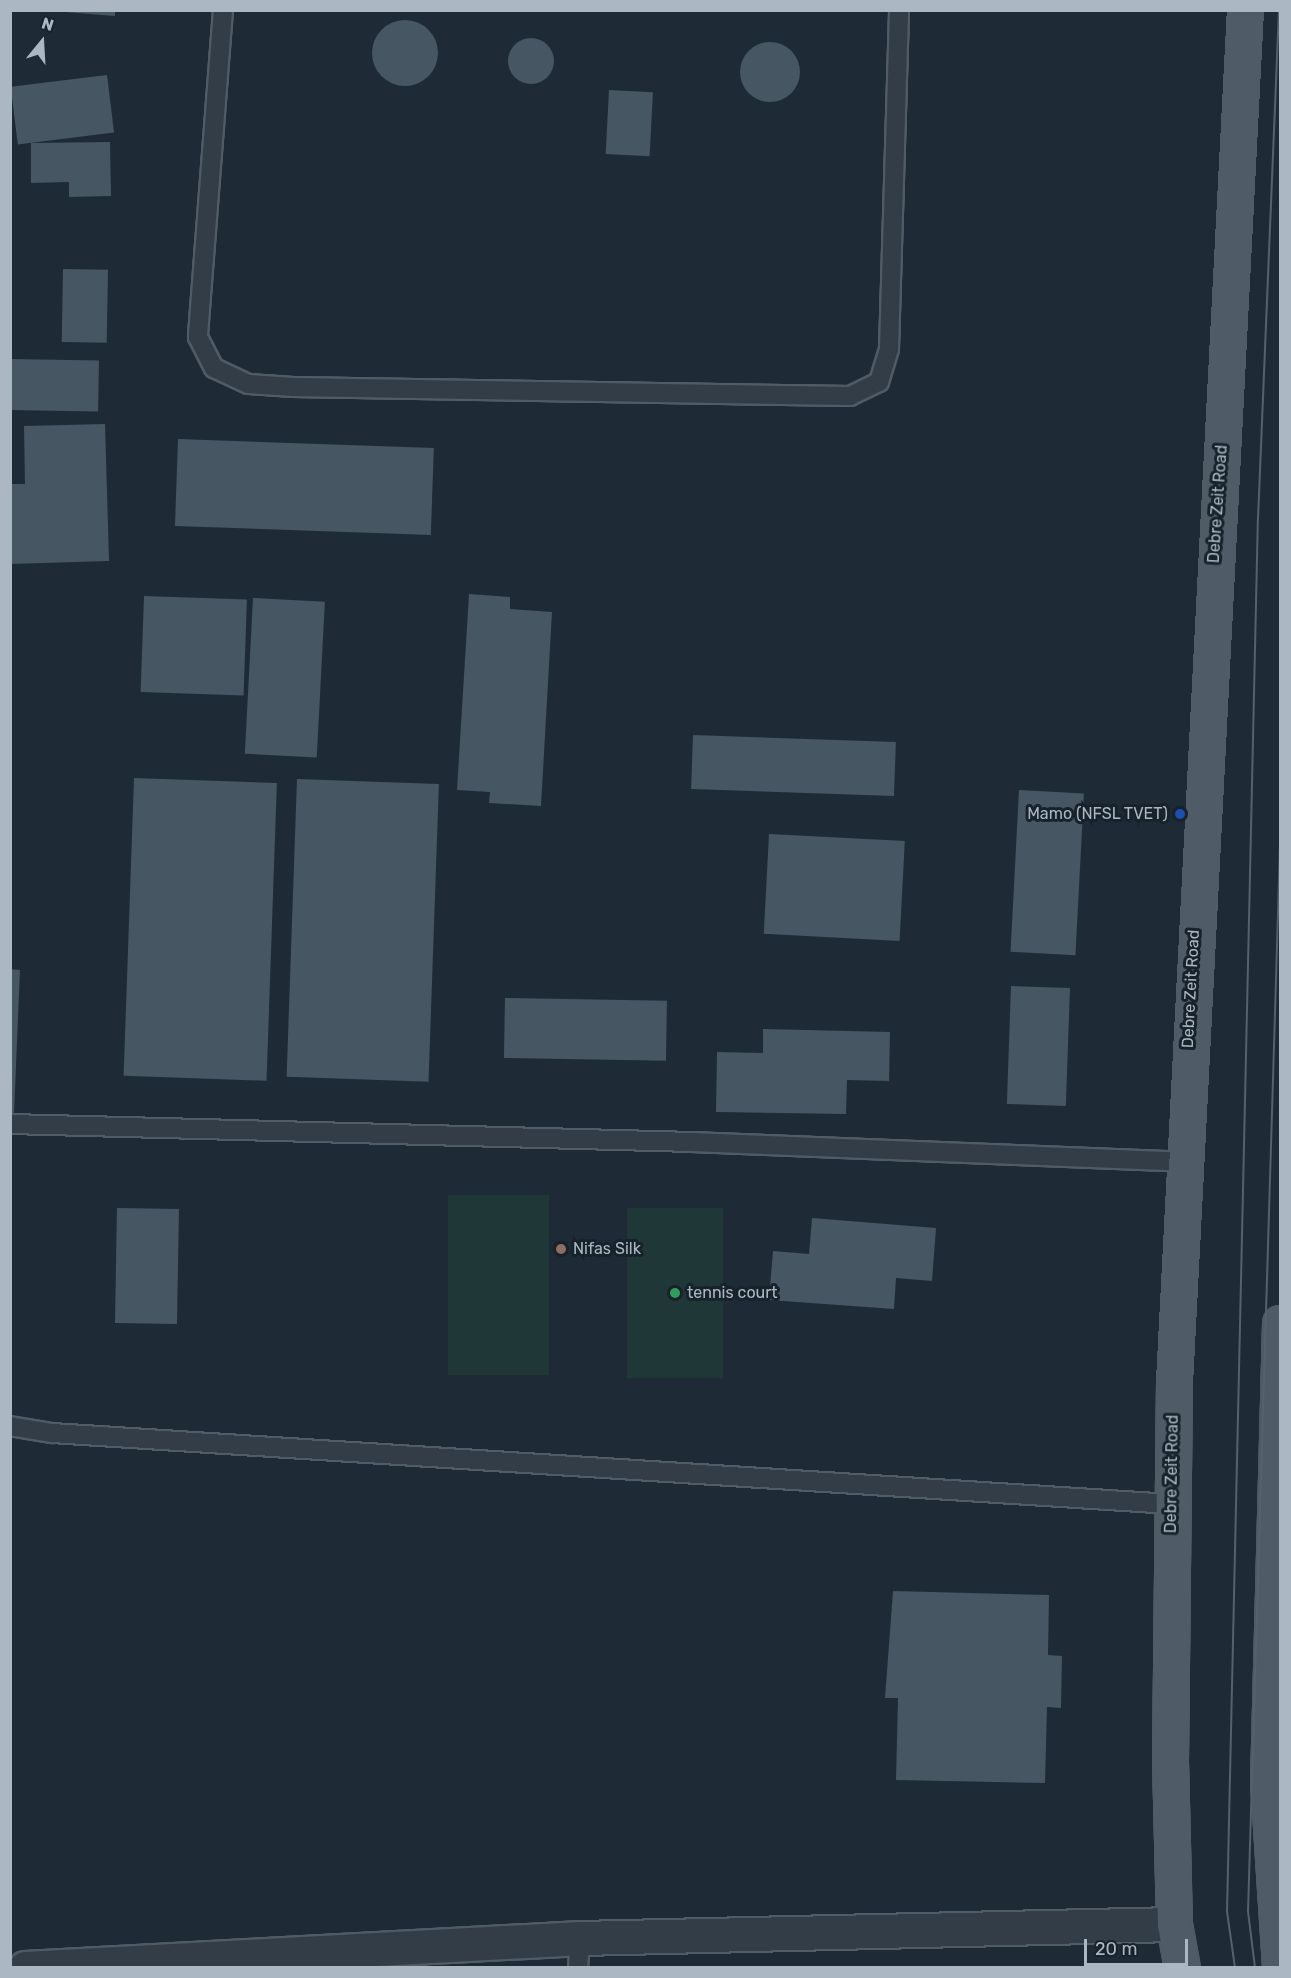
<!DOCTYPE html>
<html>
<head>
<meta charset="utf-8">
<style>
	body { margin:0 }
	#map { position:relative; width:1291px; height:1978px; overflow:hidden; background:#1e2b36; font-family:Rubik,sans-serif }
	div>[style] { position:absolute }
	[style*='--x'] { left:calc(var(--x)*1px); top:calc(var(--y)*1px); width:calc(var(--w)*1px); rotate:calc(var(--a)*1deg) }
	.green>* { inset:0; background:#203737; transform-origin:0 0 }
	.building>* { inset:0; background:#465662; transform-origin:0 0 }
	.round { border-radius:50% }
	.roads { filter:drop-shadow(2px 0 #4f5b65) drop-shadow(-2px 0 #4f5b65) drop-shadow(0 2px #4f5b65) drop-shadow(0 -2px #4f5b65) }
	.lane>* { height:18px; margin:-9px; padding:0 9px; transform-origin:9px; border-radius:9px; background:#323d47 }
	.street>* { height:33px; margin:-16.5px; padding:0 16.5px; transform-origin:16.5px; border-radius:16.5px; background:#323d47 }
	.primary>* { height:33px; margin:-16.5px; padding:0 16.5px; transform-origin:16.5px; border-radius:16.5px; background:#4f5c67 }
	.tram>* { height:1.5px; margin:-0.75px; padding:0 0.75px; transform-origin:0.75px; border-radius:0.75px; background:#53626e }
	.dots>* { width:16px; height:16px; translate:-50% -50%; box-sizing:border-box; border:3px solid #17222b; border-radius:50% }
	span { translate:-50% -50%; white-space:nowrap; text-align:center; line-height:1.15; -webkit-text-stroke:6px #17222b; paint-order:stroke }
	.street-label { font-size:16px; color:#abb8c4 }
	.poi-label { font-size:16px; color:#abb8c4 }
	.right { translate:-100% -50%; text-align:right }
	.left { translate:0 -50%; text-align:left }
	.frame { position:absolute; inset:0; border:12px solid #abb8c4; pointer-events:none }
	.north { position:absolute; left:12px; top:12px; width:60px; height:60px; -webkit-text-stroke:4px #17222b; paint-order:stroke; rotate:18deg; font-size:16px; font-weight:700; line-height:24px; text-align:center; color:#abb8c4 }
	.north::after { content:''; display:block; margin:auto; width:21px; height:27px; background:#abb8c4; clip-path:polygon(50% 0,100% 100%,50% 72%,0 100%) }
	.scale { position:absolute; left:1084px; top:1939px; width:104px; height:27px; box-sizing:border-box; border:3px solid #abb8c4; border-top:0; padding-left:8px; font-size:18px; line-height:21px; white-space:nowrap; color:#abb8c4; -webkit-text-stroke:4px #17222b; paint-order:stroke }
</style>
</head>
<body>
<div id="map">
	<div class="green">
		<div style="left:549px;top:1195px;width:180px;height:101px;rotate:90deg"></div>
		<div style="left:627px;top:1208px;width:96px;height:170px"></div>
	</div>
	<div class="building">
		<div style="clip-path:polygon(40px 10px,115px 10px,115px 16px)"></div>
		<div class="round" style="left:372px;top:20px;width:66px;height:66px"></div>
		<div class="round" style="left:508px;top:38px;width:46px;height:46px"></div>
		<div class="round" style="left:740px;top:42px;width:60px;height:60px"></div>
		<div style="left:107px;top:75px;width:58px;height:97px;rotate:83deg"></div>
		<div style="left:609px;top:90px;width:44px;height:64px;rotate:3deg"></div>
		<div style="clip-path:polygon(110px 142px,111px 196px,69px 197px,69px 182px,31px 183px,31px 143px)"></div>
		<div style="left:63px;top:269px;width:45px;height:73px;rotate:1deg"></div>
		<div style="left:10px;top:359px;width:89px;height:51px;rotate:1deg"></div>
		<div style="clip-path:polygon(105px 424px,109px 561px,10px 564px,10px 484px,25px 484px,24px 426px)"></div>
		<div style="left:178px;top:439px;width:256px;height:87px;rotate:2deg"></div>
		<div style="clip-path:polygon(469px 594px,510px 597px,510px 609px,552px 612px,541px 806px,489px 803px,490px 792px,457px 790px)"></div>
		<div style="left:144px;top:596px;width:103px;height:96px;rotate:2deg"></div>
		<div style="left:253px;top:598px;width:72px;height:156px;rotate:3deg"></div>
		<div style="left:693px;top:735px;width:203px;height:54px;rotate:2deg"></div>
		<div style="left:134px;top:778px;width:143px;height:298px;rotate:2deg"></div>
		<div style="left:297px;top:779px;width:142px;height:298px;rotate:2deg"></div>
		<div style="left:1019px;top:790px;width:65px;height:162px;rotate:3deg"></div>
		<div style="left:769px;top:834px;width:136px;height:100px;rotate:3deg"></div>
		<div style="clip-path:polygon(10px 969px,20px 970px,14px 1114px,10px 1114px)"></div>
		<div style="left:1011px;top:986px;width:59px;height:118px;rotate:2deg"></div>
		<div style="left:505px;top:998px;width:162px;height:60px;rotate:1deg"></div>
		<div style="clip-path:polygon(763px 1029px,890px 1032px,889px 1081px,847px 1080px,846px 1114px,716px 1112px,717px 1052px,763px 1053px)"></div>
		<div style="left:117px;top:1208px;width:62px;height:115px;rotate:1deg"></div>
		<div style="clip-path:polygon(812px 1218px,936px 1228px,932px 1281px,896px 1278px,894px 1309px,769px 1300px,773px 1251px,809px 1254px)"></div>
		<div style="clip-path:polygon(893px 1591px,1049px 1595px,1048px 1655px,1062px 1656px,1061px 1708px,1047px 1707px,1045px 1783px,896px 1780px,898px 1698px,885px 1698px)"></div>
	</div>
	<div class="roads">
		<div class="lane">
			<div style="--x:223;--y:10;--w:328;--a:94.4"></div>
			<div style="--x:198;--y:337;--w:35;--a:63"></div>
			<div style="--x:214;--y:368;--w:38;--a:25"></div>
			<div style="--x:249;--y:384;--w:44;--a:3.9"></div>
			<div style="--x:293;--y:387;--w:557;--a:0.93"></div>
			<div style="--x:850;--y:396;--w:32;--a:-26"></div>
			<div style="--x:879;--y:382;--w:34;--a:-73"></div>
			<div style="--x:889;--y:349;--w:339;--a:-88.3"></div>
			<div style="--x:10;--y:1124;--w:684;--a:1.51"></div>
			<div style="--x:694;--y:1142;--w:488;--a:2.3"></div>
			<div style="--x:10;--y:1426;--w:43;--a:9.5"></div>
			<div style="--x:52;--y:1433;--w:1121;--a:3.63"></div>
			<div style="--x:578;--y:1968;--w:30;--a:-86"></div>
		</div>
		<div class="street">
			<div style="--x:25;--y:1968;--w:556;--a:-3.09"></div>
			<div style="--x:580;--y:1938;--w:594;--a:-1.35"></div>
		</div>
		<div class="primary">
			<div style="--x:1280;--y:1323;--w:458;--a:91.5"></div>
			<div style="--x:1268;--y:1781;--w:186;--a:86.3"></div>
			<div style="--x:1182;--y:1968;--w:45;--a:-100.3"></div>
			<div style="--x:1174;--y:1924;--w:162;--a:-91.4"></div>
			<div style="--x:1170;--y:1762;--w:380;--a:-89.4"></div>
			<div style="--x:1174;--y:1382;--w:1374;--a:-87.04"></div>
		</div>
	</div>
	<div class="tram">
		<div style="--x:1235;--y:1968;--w:57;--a:-98.1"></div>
		<div style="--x:1227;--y:1912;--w:1393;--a:-88.73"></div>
		<div style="--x:1258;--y:519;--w:509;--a:-87.64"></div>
		<div style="--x:1255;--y:1968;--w:56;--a:-97.1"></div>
		<div style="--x:1248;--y:1912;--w:1064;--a:-88.28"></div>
	</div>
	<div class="dots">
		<div style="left:1180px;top:814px;background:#1a4fb4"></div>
		<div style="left:561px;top:1249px;background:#8d6e63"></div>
		<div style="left:675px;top:1293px;background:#2e9e5b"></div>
	</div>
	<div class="street-label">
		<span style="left:1218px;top:504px;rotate:-86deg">Debre Zeit Road</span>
		<span style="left:1191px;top:989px;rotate:-87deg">Debre Zeit Road</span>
		<span style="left:1172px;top:1474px;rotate:-89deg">Debre Zeit Road</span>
	</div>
	<div class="poi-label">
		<span class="right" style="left:1168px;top:814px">Mamo (NFSL TVET)</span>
		<span class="left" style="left:573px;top:1249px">Nifas Silk</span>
		<span class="left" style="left:687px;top:1293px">tennis court</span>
	</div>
	<div class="frame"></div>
	<div class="north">N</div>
	<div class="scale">20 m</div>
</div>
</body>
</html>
